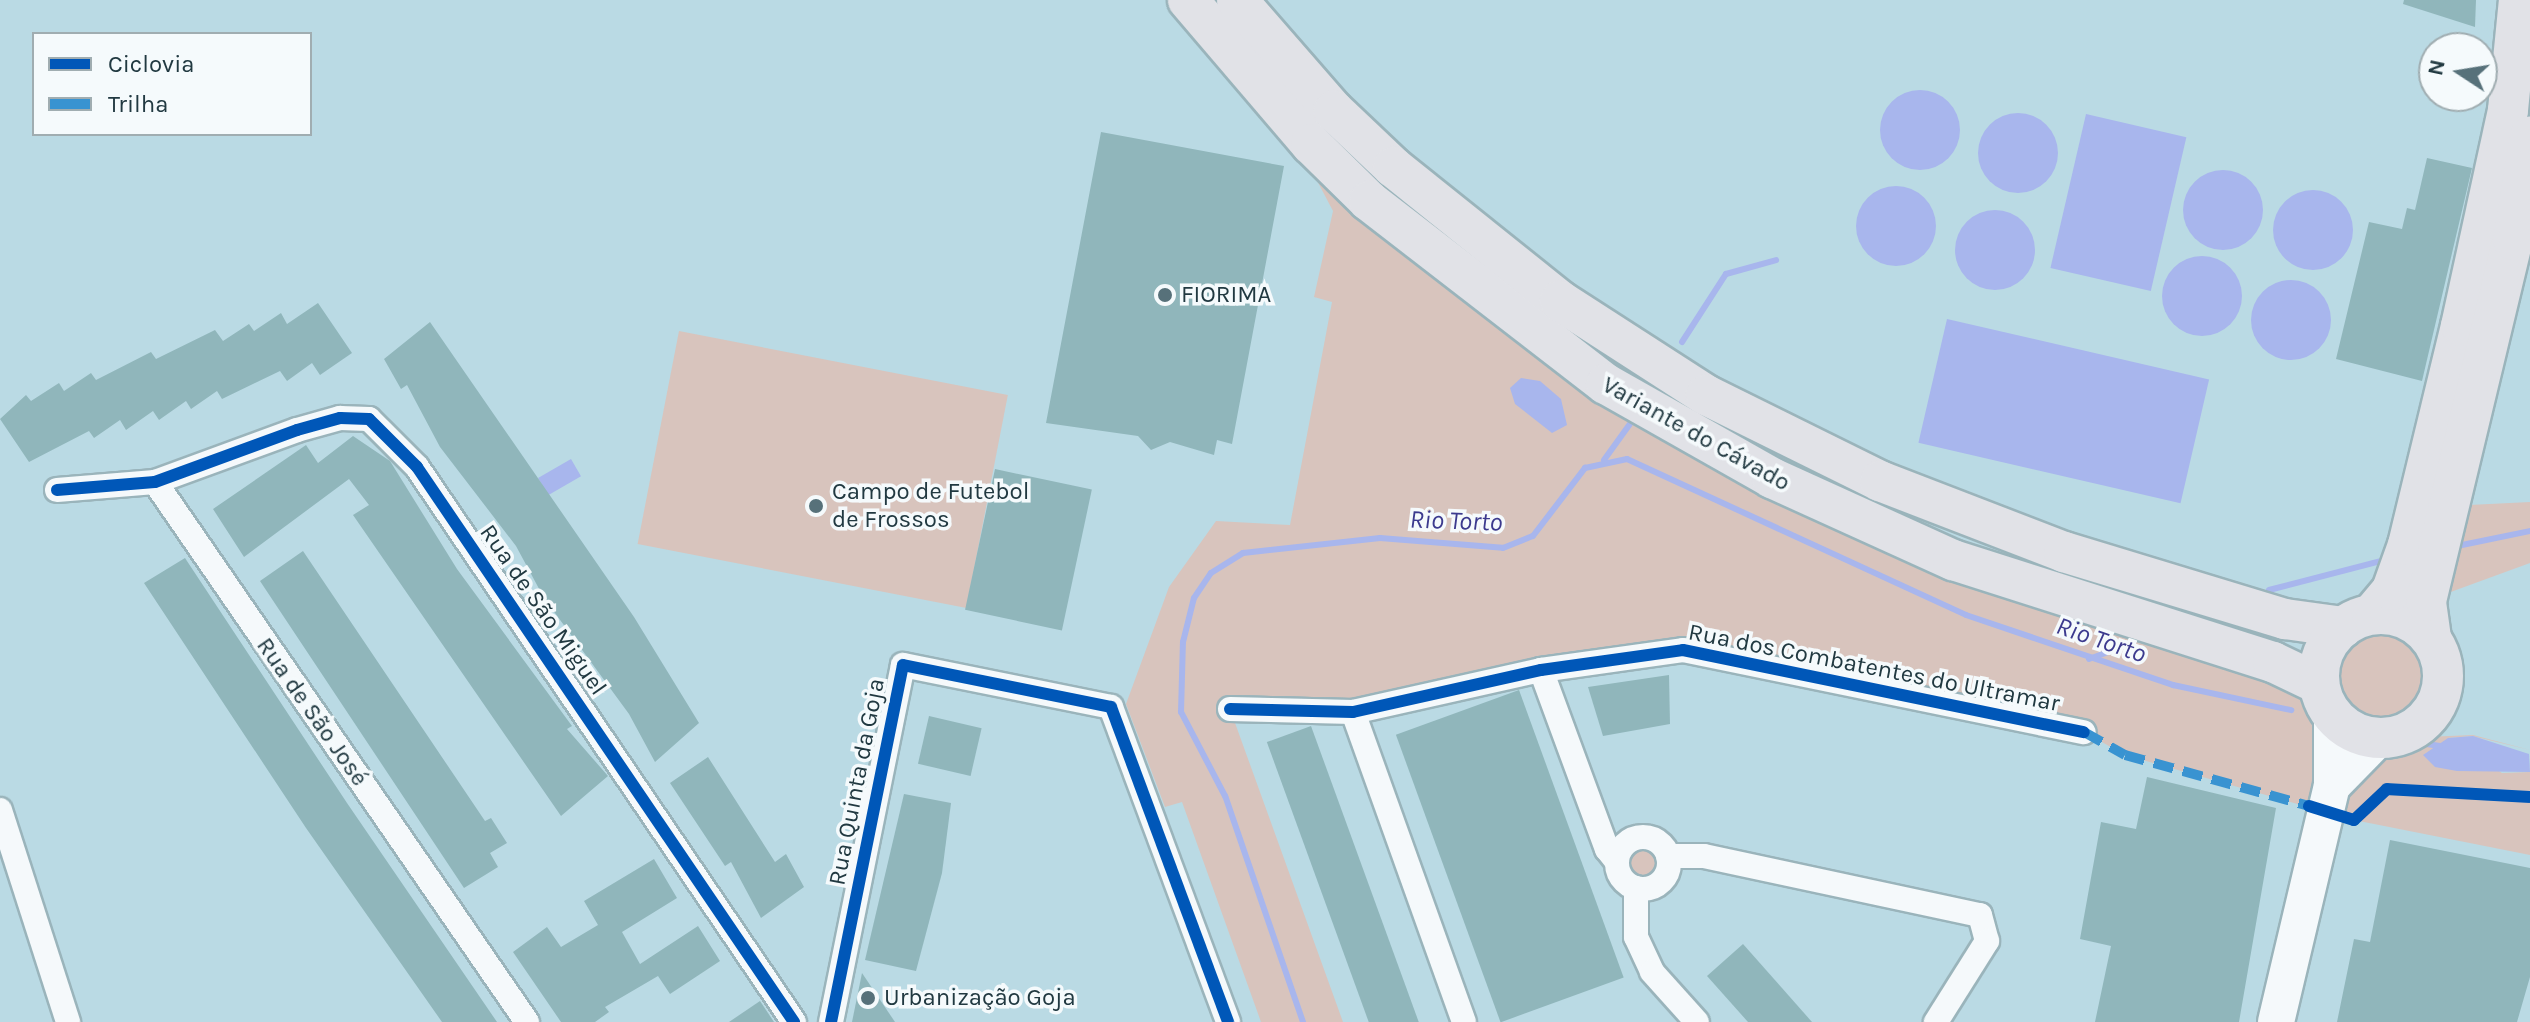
<!DOCTYPE html>
<html>
<head>
<meta charset="utf-8">
<style>
	body { margin:0 }
	#map { position:relative; width:2530px; height:1022px; overflow:hidden; background:#badae4; font-family:Karla,sans-serif }
	div>[style] { position:absolute }
	[style*='--x'] { left:calc(var(--x)*1px); top:calc(var(--y)*1px); width:calc(var(--w)*1px); rotate:calc(var(--a)*1deg) }
	.green>* { inset:0; background:#d8c4bd; transform-origin:0 0 }
	.round { border-radius:50% }
	.water>* { inset:0; background:#a8b6ed; transform-origin:0 0 }
	.stream>* { height:6px; margin:-3px; padding:0 3px; transform-origin:3px; border-radius:3px; background:#a8b6ed }
	.building>* { inset:0; background:#90b6bb; transform-origin:0 0 }
	.roads { filter:drop-shadow(2px 0 #9ab4bb) drop-shadow(-2px 0 #9ab4bb) drop-shadow(0 2px #9ab4bb) drop-shadow(0 -2px #9ab4bb) }
	.street>* { height:24px; margin:-12px; padding:0 12px; transform-origin:12px; border-radius:12px; background:#f5f9fb }
	.street>.ring { margin:-12px; padding:0; box-sizing:content-box; background:none; border:24px solid #f5f9fb; border-radius:50% }
	.secondary>* { height:36px; margin:-18px; padding:0 18px; transform-origin:18px; border-radius:18px; background:#f5f9fb }
	.primary>* { height:40px; margin:-20px; padding:0 20px; transform-origin:20px; border-radius:20px; background:#e1e2e7 }
	.primary>.ring { margin:-20px; padding:0; box-sizing:content-box; background:none; border:40px solid #e1e2e7; border-radius:50% }
	.quiet>* { height:10px; margin-top:-5px; transform-origin:0; background:repeating-linear-gradient(90deg,#3993d1 0 20px,transparent 0 30px) }
	.cycleway>* { height:12px; margin:-6px; padding:0 6px; transform-origin:6px; border-radius:6px; background:#0057b8 }
	.dots>* { width:22px; height:22px; translate:-50% -50%; box-sizing:border-box; border:4px solid #f5fafc; border-radius:50% }
	span { translate:-50% -50%; white-space:nowrap; text-align:center; line-height:1.15; -webkit-text-stroke:7px #f5fafc; paint-order:stroke }
	.poi-label { font-size:24px; color:#213941 }
	.left { translate:0 -50%; text-align:left }
	.street-label { font-size:24px; color:#213941 }
	.water-label { font-size:26px; color:#3c3a8e; font-style:italic }
	.legend { position:absolute; left:32px; top:32px; width:280px; height:104px; box-sizing:border-box; background:#f5fafc; border:2px solid #a0adb1; margin:0; padding:10px 14px; list-style:none; font-size:24px; color:#213941 }
	.legend li { display:flex; align-items:center; gap:16px; height:40px }
	.legend b { width:40px; border:2px solid #a0adb1 }
	.north { position:absolute; left:2418px; top:32px; width:80px; height:80px; box-sizing:border-box; background:#f5fafc; border:2px solid #a0adb1; border-radius:50%; rotate:282deg; font-size:22px; font-weight:700; line-height:32px; text-align:center; color:#213941 }
	.north::after { content:''; display:block; margin:auto; width:28px; height:36px; background:#57717a; clip-path:polygon(50% 0,100% 100%,50% 72%,0 100%) }
</style>
</head>
<body>
<div id="map">
	<div class="green">
		<div style="clip-path:polygon(1302px 152px,1772px 478px,2319px 684px,2335px 765px,2378px 739px,2473px 735px,2530px 750px,2472px 736px,2448px 738px,2502px 773px,2530px 772px,2530px 855px,2354px 820px,2125px 755px,2084px 732px,1683px 650px,1353px 712px,1230px 709px,1343px 1022px,1261px 1022px,1182px 802px,1165px 807px,1126px 704px,1169px 587px,1216px 521px,1290px 525px,1332px 302px,1314px 297px,1333px 211px)"></div>
		<div style="left:679px;top:331px;width:335px;height:217px;rotate:11deg"></div>
		<div style="clip-path:polygon(2530px 502px,2530px 563px,2426px 601px,2449px 506px)"></div>
		<div class="round" style="left:2334px;top:629px;width:92px;height:92px"></div>
		<div class="round" style="left:1627px;top:845px;width:34px;height:34px"></div>
	</div>
	<div class="water">
		<div class="round" style="left:1880px;top:90px;width:80px;height:80px"></div>
		<div class="round" style="left:1978px;top:113px;width:80px;height:80px"></div>
		<div style="left:2086px;top:114px;width:103px;height:158px;rotate:13deg"></div>
		<div class="round" style="left:2183px;top:170px;width:80px;height:80px"></div>
		<div class="round" style="left:1856px;top:186px;width:80px;height:80px"></div>
		<div class="round" style="left:2273px;top:190px;width:80px;height:80px"></div>
		<div class="round" style="left:1955px;top:210px;width:80px;height:80px"></div>
		<div class="round" style="left:2162px;top:256px;width:80px;height:80px"></div>
		<div class="round" style="left:2251px;top:280px;width:80px;height:80px"></div>
		<div style="left:1947px;top:319px;width:269px;height:127px;rotate:13deg"></div>
		<div style="clip-path:polygon(1521px 378px,1540px 381px,1561px 399px,1567px 425px,1552px 433px,1515px 404px,1510px 388px)"></div>
		<div style="left:571px;top:459px;width:20px;height:38px;rotate:60deg"></div>
		<div style="clip-path:polygon(2473px 736px,2529px 754px,2530px 772px,2457px 771px,2435px 767px,2423px 755px,2448px 738px)"></div>
	</div>
	<div class="stream">
		<div style="--x:1682;--y:342;--w:81;--a:-57.1"></div>
		<div style="--x:1726;--y:274;--w:52;--a:-15.6"></div>
		<div style="--x:1604;--y:460;--w:44;--a:-54.2"></div>
		<div style="--x:2462;--y:545;--w:69;--a:-11.6"></div>
		<div style="--x:2269;--y:590;--w:116;--a:-14.5"></div>
		<div style="--x:2089;--y:659;--w:32;--a:-20"></div>
		<div style="--x:2427;--y:744;--w:13;--a:9"></div>
		<div style="--x:1303;--y:1022;--w:239;--a:-109"></div>
		<div style="--x:1225;--y:796;--w:95;--a:-117.6"></div>
		<div style="--x:1181;--y:712;--w:70;--a:-88.4"></div>
		<div style="--x:1183;--y:642;--w:45;--a:-76"></div>
		<div style="--x:1194;--y:598;--w:30;--a:-56"></div>
		<div style="--x:1211;--y:573;--w:38;--a:-32"></div>
		<div style="--x:1243;--y:553;--w:138;--a:-6.2"></div>
		<div style="--x:1380;--y:538;--w:123;--a:4.6"></div>
		<div style="--x:1503;--y:548;--w:32;--a:-22"></div>
		<div style="--x:1533;--y:536;--w:86;--a:-52.6"></div>
		<div style="--x:1585;--y:468;--w:43;--a:-12.1"></div>
		<div style="--x:1627;--y:459;--w:373;--a:24.7"></div>
		<div style="--x:1966;--y:615;--w:219;--a:18.7"></div>
		<div style="--x:2173;--y:685;--w:121;--a:12"></div>
	</div>
	<div class="building">
		<div style="clip-path:polygon(2404px 0,2476px 0,2475px 27px,2403px 4px)"></div>
		<div style="clip-path:polygon(1101px 132px,1284px 166px,1232px 444px,1217px 440px,1214px 455px,1170px 442px,1151px 450px,1138px 436px,1046px 423px)"></div>
		<div style="clip-path:polygon(2427px 158px,2472px 168px,2422px 381px,2336px 359px,2369px 222px,2402px 229px,2407px 208px,2415px 210px)"></div>
		<div style="clip-path:polygon(318px 303px,352px 353px,320px 375px,312px 363px,287px 381px,280px 371px,222px 399px,217px 391px,191px 409px,186px 401px,159px 420px,153px 411px,126px 430px,120px 420px,94px 438px,89px 431px,29px 462px,0 419px,26px 395px,31px 401px,59px 383px,64px 391px,91px 373px,96px 380px,151px 352px,156px 359px,215px 330px,223px 341px,249px 324px,254px 331px,281px 313px,287px 324px)"></div>
		<div style="clip-path:polygon(430px 322px,634px 617px,699px 723px,655px 762px,629px 714px,544px 598px,516px 546px,440px 447px,407px 385px,401px 389px,384px 359px)"></div>
		<div style="clip-path:polygon(353px 436px,390px 461px,457px 569px,572px 726px,567px 729px,608px 776px,561px 816px,353px 515px,369px 505px,349px 479px,244px 557px,213px 509px,306px 445px,318px 463px)"></div>
		<div style="left:995px;top:469px;width:99px;height:144px;rotate:12deg"></div>
		<div style="clip-path:polygon(303px 551px,485px 821px,491px 818px,507px 843px,490px 853px,498px 867px,464px 888px,260px 581px)"></div>
		<div style="clip-path:polygon(185px 558px,347px 803px,497px 1022px,442px 1022px,306px 828px,144px 583px)"></div>
		<div style="clip-path:polygon(1669px 675px,1670px 724px,1603px 736px,1588px 687px)"></div>
		<div style="left:1519px;top:690px;width:306px;height:131px;rotate:70deg"></div>
		<div style="left:929px;top:716px;width:54px;height:49px;rotate:13deg"></div>
		<div style="left:1311px;top:726px;width:316px;height:47px;rotate:70deg"></div>
		<div style="clip-path:polygon(708px 757px,775px 862px,786px 854px,804px 887px,761px 918px,731px 862px,725px 866px,670px 783px)"></div>
		<div style="clip-path:polygon(2147px 777px,2276px 808px,2239px 1022px,2095px 1022px,2111px 946px,2080px 939px,2101px 822px,2136px 829px)"></div>
		<div style="clip-path:polygon(904px 794px,951px 803px,942px 873px,916px 971px,865px 960px)"></div>
		<div style="clip-path:polygon(2390px 840px,2530px 868px,2530px 977px,2517px 1022px,2337px 1022px,2354px 939px,2370px 942px)"></div>
		<div style="clip-path:polygon(654px 859px,677px 898px,622px 932px,640px 964px,698px 926px,720px 961px,670px 994px,658px 976px,605px 1007px,609px 1012px,595px 1022px,561px 1022px,513px 952px,547px 927px,561px 947px,598px 925px,584px 901px)"></div>
		<div style="clip-path:polygon(1743px 944px,1812px 1022px,1748px 1022px,1707px 976px)"></div>
		<div style="clip-path:polygon(862px 973px,895px 1022px,852px 1022px)"></div>
		<div style="clip-path:polygon(760px 1001px,774px 1022px,729px 1022px)"></div>
	</div>
	<div class="roads">
		<div class="street">
			<div style="--x:155;--y:482;--w:656;--a:55.44"></div>
			<div style="--x:57;--y:490;--w:98;--a:-4.7"></div>
			<div style="--x:155;--y:482;--w:151;--a:-20.1"></div>
			<div style="--x:297;--y:430;--w:45;--a:-15.6"></div>
			<div style="--x:340;--y:418;--w:29;--a:2"></div>
			<div style="--x:369;--y:419;--w:68;--a:45"></div>
			<div style="--x:417;--y:467;--w:671;--a:55.81"></div>
			<div style="--x:1541;--y:670;--w:191;--a:69.8"></div>
			<div style="--x:1607;--y:849;--w:16;--a:52"></div>
			<div style="--x:1230;--y:709;--w:123;--a:1.4"></div>
			<div style="--x:1353;--y:712;--w:193;--a:-12.6"></div>
			<div style="--x:1541;--y:670;--w:143;--a:-8"></div>
			<div style="--x:1683;--y:650;--w:409;--a:11.6"></div>
			<div style="--x:1353;--y:712;--w:329;--a:70.3"></div>
			<div style="--x:0;--y:810;--w:223;--a:72.2"></div>
			<div class="ring" style="left:1617px;top:837px;width:28px;height:28px"></div>
			<div style="--x:1668;--y:856;--w:36;--a:0"></div>
			<div style="--x:1704;--y:856;--w:282;--a:12.1"></div>
			<div style="--x:1980;--y:915;--w:27;--a:75"></div>
			<div style="--x:1987;--y:941;--w:96;--a:122.2"></div>
			<div style="--x:1636;--y:888;--w:49;--a:90"></div>
			<div style="--x:1636;--y:937;--w:38;--a:65"></div>
			<div style="--x:1652;--y:972;--w:67;--a:48"></div>
			<div style="--x:831;--y:1022;--w:364;--a:-78.6"></div>
			<div style="--x:903;--y:665;--w:212;--a:11.4"></div>
			<div style="--x:1111;--y:707;--w:336;--a:69.6"></div>
		</div>
		<div class="secondary">
			<div style="--x:2332;--y:786;--w:66;--a:-45.6"></div>
			<div style="--x:2276;--y:1022;--w:243;--a:-76.7"></div>
			<div style="--x:2332;--y:786;--w:70;--a:-90"></div>
		</div>
		<div class="primary">
			<div style="--x:1188;--y:0;--w:189;--a:49.5"></div>
			<div style="--x:1311;--y:144;--w:81;--a:44.5"></div>
			<div style="--x:1369;--y:201;--w:299;--a:37.7"></div>
			<div style="--x:1606;--y:384;--w:191;--a:29.5"></div>
			<div style="--x:1772;--y:478;--w:199;--a:24.4"></div>
			<div style="--x:1953;--y:560;--w:336;--a:17.7"></div>
			<div style="--x:2273;--y:662;--w:51;--a:25.6"></div>
			<div style="--x:1237;--y:0;--w:147;--a:48.9"></div>
			<div style="--x:1334;--y:111;--w:81;--a:43.5"></div>
			<div style="--x:1393;--y:167;--w:214;--a:38.7"></div>
			<div style="--x:1560;--y:301;--w:174;--a:32.8"></div>
			<div style="--x:1706;--y:395;--w:194;--a:26.3"></div>
			<div style="--x:1880;--y:481;--w:197;--a:21.1"></div>
			<div style="--x:2064;--y:552;--w:231;--a:16.9"></div>
			<div style="--x:2285;--y:619;--w:59;--a:7.9"></div>
			<div class="ring" style="left:2319px;top:614px;width:84px;height:84px"></div>
			<div style="--x:2372;--y:614;--w:31;--a:-50"></div>
			<div style="--x:2392;--y:590;--w:48;--a:-70.4"></div>
			<div style="--x:2408;--y:545;--w:225;--a:-76.4"></div>
			<div style="--x:2461;--y:326;--w:221;--a:-77.7"></div>
			<div style="--x:2508;--y:110;--w:111;--a:-84.3"></div>
			<div style="--x:2431;--y:638;--w:37;--a:-98"></div>
			<div style="--x:2426;--y:601;--w:371;--a:-76.5"></div>
			<div style="--x:2513;--y:240;--w:105;--a:-80.7"></div>
		</div>
	</div>
	<div class="quiet">
		<div style="--x:2084;--y:732;--w:47;--a:29.3"></div>
		<div style="--x:2125;--y:755;--w:191;--a:15.5"></div>
	</div>
	<div class="cycleway">
		<div style="--x:57;--y:490;--w:98;--a:-4.7"></div>
		<div style="--x:155;--y:482;--w:151;--a:-20.1"></div>
		<div style="--x:297;--y:430;--w:45;--a:-15.6"></div>
		<div style="--x:340;--y:418;--w:29;--a:2"></div>
		<div style="--x:369;--y:419;--w:68;--a:45"></div>
		<div style="--x:417;--y:467;--w:671;--a:55.81"></div>
		<div style="--x:1230;--y:709;--w:123;--a:1.4"></div>
		<div style="--x:1353;--y:712;--w:193;--a:-12.6"></div>
		<div style="--x:1541;--y:670;--w:143;--a:-8"></div>
		<div style="--x:1683;--y:650;--w:409;--a:11.6"></div>
		<div style="--x:2309;--y:806;--w:47;--a:17.3"></div>
		<div style="--x:2354;--y:820;--w:45;--a:-43.2"></div>
		<div style="--x:2387;--y:789;--w:143;--a:3.2"></div>
		<div style="--x:831;--y:1022;--w:364;--a:-78.6"></div>
		<div style="--x:903;--y:665;--w:212;--a:11.4"></div>
		<div style="--x:1111;--y:707;--w:336;--a:69.6"></div>
	</div>
	<div class="dots">
		<div style="left:1165px;top:295px;background:#57717a"></div>
		<div style="left:816px;top:506px;background:#57717a"></div>
		<div style="left:868px;top:998px;background:#57717a"></div>
	</div>
	<div class="poi-label">
		<span class="left" style="left:1181px;top:295px">FIORIMA</span>
		<span class="left" style="left:832px;top:506px">Campo de Futebol<br>de Frossos</span>
		<span class="left" style="left:884px;top:998px">Urbanização Goja</span>
	</div>
	<div class="street-label">
		<span style="left:1696px;top:434px;rotate:29deg">Variante do Cávado</span>
		<span style="left:543px;top:610px;rotate:55deg">Rua de São Miguel</span>
		<span style="left:1874px;top:668px;rotate:11deg">Rua dos Combatentes do Ultramar</span>
		<span style="left:312px;top:712px;rotate:55deg">Rua de São José</span>
		<span style="left:857px;top:782px;rotate:-79deg">Rua Quinta da Goja</span>
	</div>
	<div class="water-label">
		<span style="left:1456px;top:521px;rotate:2deg">Rio Torto</span>
		<span style="left:2101px;top:640px;rotate:19deg">Rio Torto</span>
	</div>
	<ul class="legend">
	<li><b style="height:10px;background:#0057b8"></b>Ciclovia</li>
	<li><b style="height:10px;background:#3993d1"></b>Trilha</li>
	</ul>
	<div class="north">N</div>
</div>
</body>
</html>
